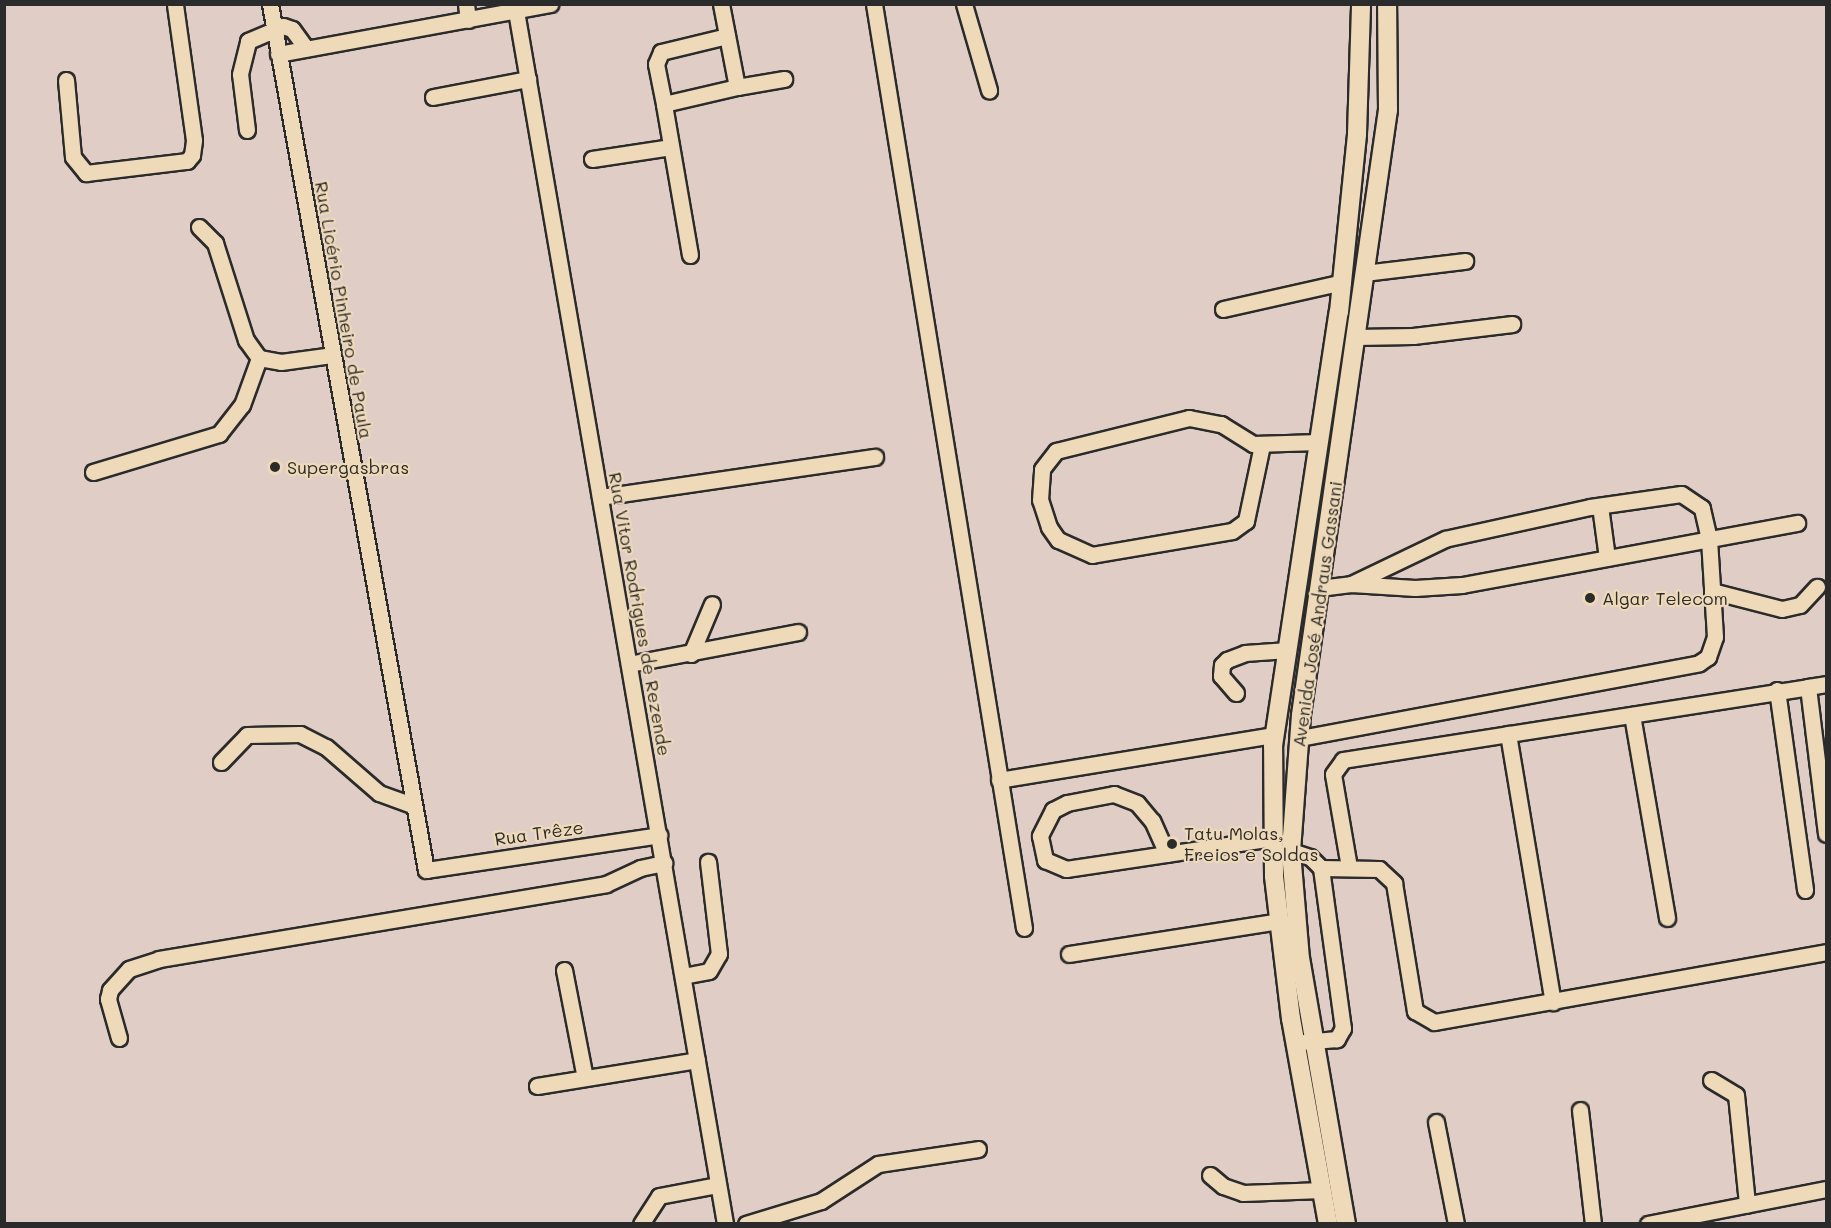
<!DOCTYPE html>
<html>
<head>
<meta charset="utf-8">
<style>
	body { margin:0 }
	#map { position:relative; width:1831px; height:1228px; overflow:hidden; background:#eed9b8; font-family:Mali,sans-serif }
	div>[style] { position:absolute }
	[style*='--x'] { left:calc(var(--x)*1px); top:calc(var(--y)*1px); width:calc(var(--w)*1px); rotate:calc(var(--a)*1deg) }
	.built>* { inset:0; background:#e0cdc5; transform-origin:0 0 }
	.roads { filter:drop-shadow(2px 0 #2b2b2b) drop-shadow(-2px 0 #2b2b2b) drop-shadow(0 2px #2b2b2b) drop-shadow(0 -2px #2b2b2b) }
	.minor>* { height:15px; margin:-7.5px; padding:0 7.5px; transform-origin:7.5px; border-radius:7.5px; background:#eed9b8 }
	.major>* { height:18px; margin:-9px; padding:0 9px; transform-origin:9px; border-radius:9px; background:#eed9b8 }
	.dots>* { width:16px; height:16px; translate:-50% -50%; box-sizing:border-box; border:3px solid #eed9b8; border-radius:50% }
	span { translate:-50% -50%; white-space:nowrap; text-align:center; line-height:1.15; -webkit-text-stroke:4.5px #eed9b8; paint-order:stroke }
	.street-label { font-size:18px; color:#2b2b2b }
	.poi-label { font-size:18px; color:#2b2b2b }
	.left { translate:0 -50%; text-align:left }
	.frame { position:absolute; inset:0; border:6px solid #2b2b2b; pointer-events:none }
</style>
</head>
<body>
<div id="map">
	<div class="built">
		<div style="left:5px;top:5px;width:1821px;height:1219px"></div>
	</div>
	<div class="roads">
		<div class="minor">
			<div style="--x:270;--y:4;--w:880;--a:79.79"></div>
			<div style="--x:426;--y:870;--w:236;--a:-8.5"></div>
			<div style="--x:466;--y:4;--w:16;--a:83"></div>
			<div style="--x:874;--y:4;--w:936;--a:80.78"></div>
			<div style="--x:964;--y:4;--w:90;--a:73.8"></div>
			<div style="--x:516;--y:11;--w:1231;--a:80.22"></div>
			<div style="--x:278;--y:54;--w:277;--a:-10.4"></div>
			<div style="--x:66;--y:80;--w:77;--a:84.8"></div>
			<div style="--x:73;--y:157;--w:21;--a:51"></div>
			<div style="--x:86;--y:173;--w:102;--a:-6.8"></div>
			<div style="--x:187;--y:161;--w:8;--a:-50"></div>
			<div style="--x:192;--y:155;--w:15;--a:-82"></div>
			<div style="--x:194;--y:140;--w:137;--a:-98"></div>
			<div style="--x:737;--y:87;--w:48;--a:-9.7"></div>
			<div style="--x:433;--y:97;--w:97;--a:-10.7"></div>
			<div style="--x:664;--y:104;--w:41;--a:-101.3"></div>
			<div style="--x:656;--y:64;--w:13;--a:-67"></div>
			<div style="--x:661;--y:52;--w:68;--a:-13.6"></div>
			<div style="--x:247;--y:130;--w:56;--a:-97.1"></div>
			<div style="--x:240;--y:74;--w:34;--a:-76"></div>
			<div style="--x:248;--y:41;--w:38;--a:-23"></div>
			<div style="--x:283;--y:26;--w:9;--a:18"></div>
			<div style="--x:292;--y:29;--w:24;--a:54"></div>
			<div style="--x:592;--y:159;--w:80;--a:-8.6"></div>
			<div style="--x:199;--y:227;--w:23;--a:45"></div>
			<div style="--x:215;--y:243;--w:102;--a:72.3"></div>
			<div style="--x:246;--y:340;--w:22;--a:54"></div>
			<div style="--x:259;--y:358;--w:22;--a:10"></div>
			<div style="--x:281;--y:362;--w:51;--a:-7.8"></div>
			<div style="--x:690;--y:255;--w:153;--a:-99.8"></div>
			<div style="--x:664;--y:104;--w:75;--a:-13.1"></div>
			<div style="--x:737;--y:87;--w:85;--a:-100.9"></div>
			<div style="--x:1364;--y:273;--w:102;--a:-6.8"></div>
			<div style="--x:1223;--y:309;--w:123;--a:-12.7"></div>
			<div style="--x:1355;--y:337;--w:58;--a:-1"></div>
			<div style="--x:1413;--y:336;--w:100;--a:-6.9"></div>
			<div style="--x:1262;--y:445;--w:78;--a:101.9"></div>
			<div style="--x:1246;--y:521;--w:17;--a:144"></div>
			<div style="--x:1232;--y:531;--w:142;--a:170.3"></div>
			<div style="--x:1092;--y:555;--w:37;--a:-156"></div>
			<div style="--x:1058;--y:540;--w:16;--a:-125"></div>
			<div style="--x:1049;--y:527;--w:28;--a:-108"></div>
			<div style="--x:1040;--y:500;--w:31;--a:-86"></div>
			<div style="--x:1042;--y:469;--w:23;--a:-52"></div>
			<div style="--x:1056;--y:451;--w:137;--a:-13.9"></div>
			<div style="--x:1189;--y:418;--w:33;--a:11"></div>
			<div style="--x:1221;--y:424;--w:38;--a:32"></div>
			<div style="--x:1253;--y:444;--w:66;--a:-1.7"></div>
			<div style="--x:93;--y:472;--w:132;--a:-16.8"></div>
			<div style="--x:219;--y:434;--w:37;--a:-52"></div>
			<div style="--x:242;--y:405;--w:50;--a:-70.1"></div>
			<div style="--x:600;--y:497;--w:278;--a:-8.3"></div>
			<div style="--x:1600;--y:506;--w:52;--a:82.3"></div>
			<div style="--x:1319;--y:588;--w:32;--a:-7"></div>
			<div style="--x:1351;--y:584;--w:64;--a:3.6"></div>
			<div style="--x:1415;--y:588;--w:47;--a:-3.7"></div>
			<div style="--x:1462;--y:585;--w:341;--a:-10.5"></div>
			<div style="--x:1712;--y:591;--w:72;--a:14.4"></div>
			<div style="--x:1782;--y:609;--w:18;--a:-13"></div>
			<div style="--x:1800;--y:605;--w:25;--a:-47"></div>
			<div style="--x:691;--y:654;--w:54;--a:-67.2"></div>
			<div style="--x:629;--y:664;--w:172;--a:-10.7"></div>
			<div style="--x:1808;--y:687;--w:18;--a:-9"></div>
			<div style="--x:1777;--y:690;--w:202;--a:82"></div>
			<div style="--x:1236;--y:693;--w:23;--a:-131"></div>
			<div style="--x:1221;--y:676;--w:11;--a:-85"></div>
			<div style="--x:1222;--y:665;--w:7;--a:-45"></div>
			<div style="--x:1227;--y:660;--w:19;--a:-21"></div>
			<div style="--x:1245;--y:653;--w:43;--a:-4"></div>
			<div style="--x:1632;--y:715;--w:206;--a:80.2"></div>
			<div style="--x:1508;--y:734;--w:272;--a:80.5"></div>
			<div style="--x:1300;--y:738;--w:406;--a:-10.6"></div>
			<div style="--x:1699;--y:663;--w:11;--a:-34"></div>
			<div style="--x:1708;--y:657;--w:21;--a:-71"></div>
			<div style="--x:1715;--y:637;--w:98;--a:-93.5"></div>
			<div style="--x:1709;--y:539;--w:32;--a:-103"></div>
			<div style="--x:1702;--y:508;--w:25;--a:-146"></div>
			<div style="--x:1681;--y:494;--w:92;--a:171.9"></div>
			<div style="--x:1590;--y:507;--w:148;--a:167.6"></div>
			<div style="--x:1445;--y:539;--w:104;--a:154.4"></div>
			<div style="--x:221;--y:762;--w:37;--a:-46"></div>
			<div style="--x:247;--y:735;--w:53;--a:-1.1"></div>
			<div style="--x:300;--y:734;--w:29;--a:27"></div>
			<div style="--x:326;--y:747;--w:70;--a:41"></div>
			<div style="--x:379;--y:793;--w:37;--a:20"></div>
			<div style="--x:999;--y:780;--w:279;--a:-9.3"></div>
			<div style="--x:1291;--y:851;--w:20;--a:18"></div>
			<div style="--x:1310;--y:857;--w:16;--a:45"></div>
			<div style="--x:1321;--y:868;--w:162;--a:82.2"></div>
			<div style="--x:1343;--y:1028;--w:13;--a:119"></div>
			<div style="--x:1337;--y:1039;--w:33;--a:175"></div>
			<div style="--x:1167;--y:854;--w:36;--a:-114"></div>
			<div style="--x:1152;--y:821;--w:23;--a:-130"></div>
			<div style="--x:1137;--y:803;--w:25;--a:-159"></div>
			<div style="--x:1114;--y:794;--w:48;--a:169.2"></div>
			<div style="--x:1067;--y:803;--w:16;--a:153"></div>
			<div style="--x:1053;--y:810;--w:29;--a:117"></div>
			<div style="--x:1040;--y:836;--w:25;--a:78"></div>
			<div style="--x:1045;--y:860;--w:23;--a:23"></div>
			<div style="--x:1066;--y:869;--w:209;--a:-8.5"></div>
			<div style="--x:1349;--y:867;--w:94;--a:-99.8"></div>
			<div style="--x:1333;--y:774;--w:17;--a:-54"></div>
			<div style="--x:1343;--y:760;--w:471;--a:-8.9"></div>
			<div style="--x:1808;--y:687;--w:148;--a:83"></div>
			<div style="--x:1321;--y:868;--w:58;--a:1"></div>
			<div style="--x:1379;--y:869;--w:21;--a:43"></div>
			<div style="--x:1394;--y:883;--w:130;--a:80.7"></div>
			<div style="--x:1415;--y:1011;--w:22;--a:30"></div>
			<div style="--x:1434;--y:1022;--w:398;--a:-10.1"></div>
			<div style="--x:1069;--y:954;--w:213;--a:-8.9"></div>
			<div style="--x:564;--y:970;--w:110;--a:79"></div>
			<div style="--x:683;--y:976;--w:26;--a:-11"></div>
			<div style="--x:709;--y:971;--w:20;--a:-60"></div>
			<div style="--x:719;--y:954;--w:93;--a:-96.8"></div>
			<div style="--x:119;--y:1038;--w:41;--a:-105.8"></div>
			<div style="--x:108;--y:999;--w:9;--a:-77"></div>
			<div style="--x:110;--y:990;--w:28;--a:-48"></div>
			<div style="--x:129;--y:969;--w:32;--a:-18"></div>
			<div style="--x:159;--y:959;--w:453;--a:-9.5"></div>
			<div style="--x:606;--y:884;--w:38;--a:-25"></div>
			<div style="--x:640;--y:868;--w:25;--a:-12"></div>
			<div style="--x:1711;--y:1080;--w:29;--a:31"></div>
			<div style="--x:1736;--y:1095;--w:110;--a:84.2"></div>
			<div style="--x:537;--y:1086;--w:162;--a:-9.2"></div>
			<div style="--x:1580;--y:1110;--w:115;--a:83.5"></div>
			<div style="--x:1436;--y:1122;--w:104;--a:78.9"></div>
			<div style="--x:1210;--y:1175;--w:17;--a:40"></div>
			<div style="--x:1223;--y:1186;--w:21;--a:19"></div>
			<div style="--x:1243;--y:1193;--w:79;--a:-2.2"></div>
			<div style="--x:641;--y:1224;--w:33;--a:-57"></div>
			<div style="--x:659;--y:1196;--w:60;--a:-10.6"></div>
			<div style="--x:746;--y:1224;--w:78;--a:-17"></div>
			<div style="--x:821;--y:1201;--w:68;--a:-33"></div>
			<div style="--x:878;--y:1164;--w:101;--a:-8.5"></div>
			<div style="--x:1648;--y:1224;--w:181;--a:-11.1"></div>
		</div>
		<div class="major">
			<div style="--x:1328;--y:1224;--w:208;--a:-100.2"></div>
			<div style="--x:1291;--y:1019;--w:144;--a:-96.8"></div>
			<div style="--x:1274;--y:876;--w:130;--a:-90.4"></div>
			<div style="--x:1273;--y:746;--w:439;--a:-81.4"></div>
			<div style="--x:1339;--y:312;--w:179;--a:-84.2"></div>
			<div style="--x:1357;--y:134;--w:130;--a:-88.2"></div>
			<div style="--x:1346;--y:1224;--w:269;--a:-99.8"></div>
			<div style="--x:1300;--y:959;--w:108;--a:-94.8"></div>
			<div style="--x:1291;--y:851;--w:136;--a:-85.8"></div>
			<div style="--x:1301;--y:715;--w:611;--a:-81.82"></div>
			<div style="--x:1388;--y:110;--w:106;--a:-90.5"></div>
		</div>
	</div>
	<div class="dots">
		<div style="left:275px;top:467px;background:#2b2b2b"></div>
		<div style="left:1590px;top:598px;background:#2b2b2b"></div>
		<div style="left:1172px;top:844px;background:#2b2b2b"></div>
	</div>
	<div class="street-label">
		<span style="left:344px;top:310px;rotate:80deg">Rua Licério Pinheiro de Paula</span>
		<span style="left:640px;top:614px;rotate:80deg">Rua Vitor Rodrigues de Rezende</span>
		<span style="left:1317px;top:614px;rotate:-82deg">Avenida José Andraus Gassani</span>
		<span style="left:539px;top:833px;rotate:-8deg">Rua Trêze</span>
	</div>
	<div class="poi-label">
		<span class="left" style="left:287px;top:467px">Supergasbras</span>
		<span class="left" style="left:1602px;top:598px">Algar Telecom</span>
		<span class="left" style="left:1184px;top:844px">Tatu Molas,<br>Freios e Soldas</span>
	</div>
	<div class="frame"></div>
</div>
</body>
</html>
